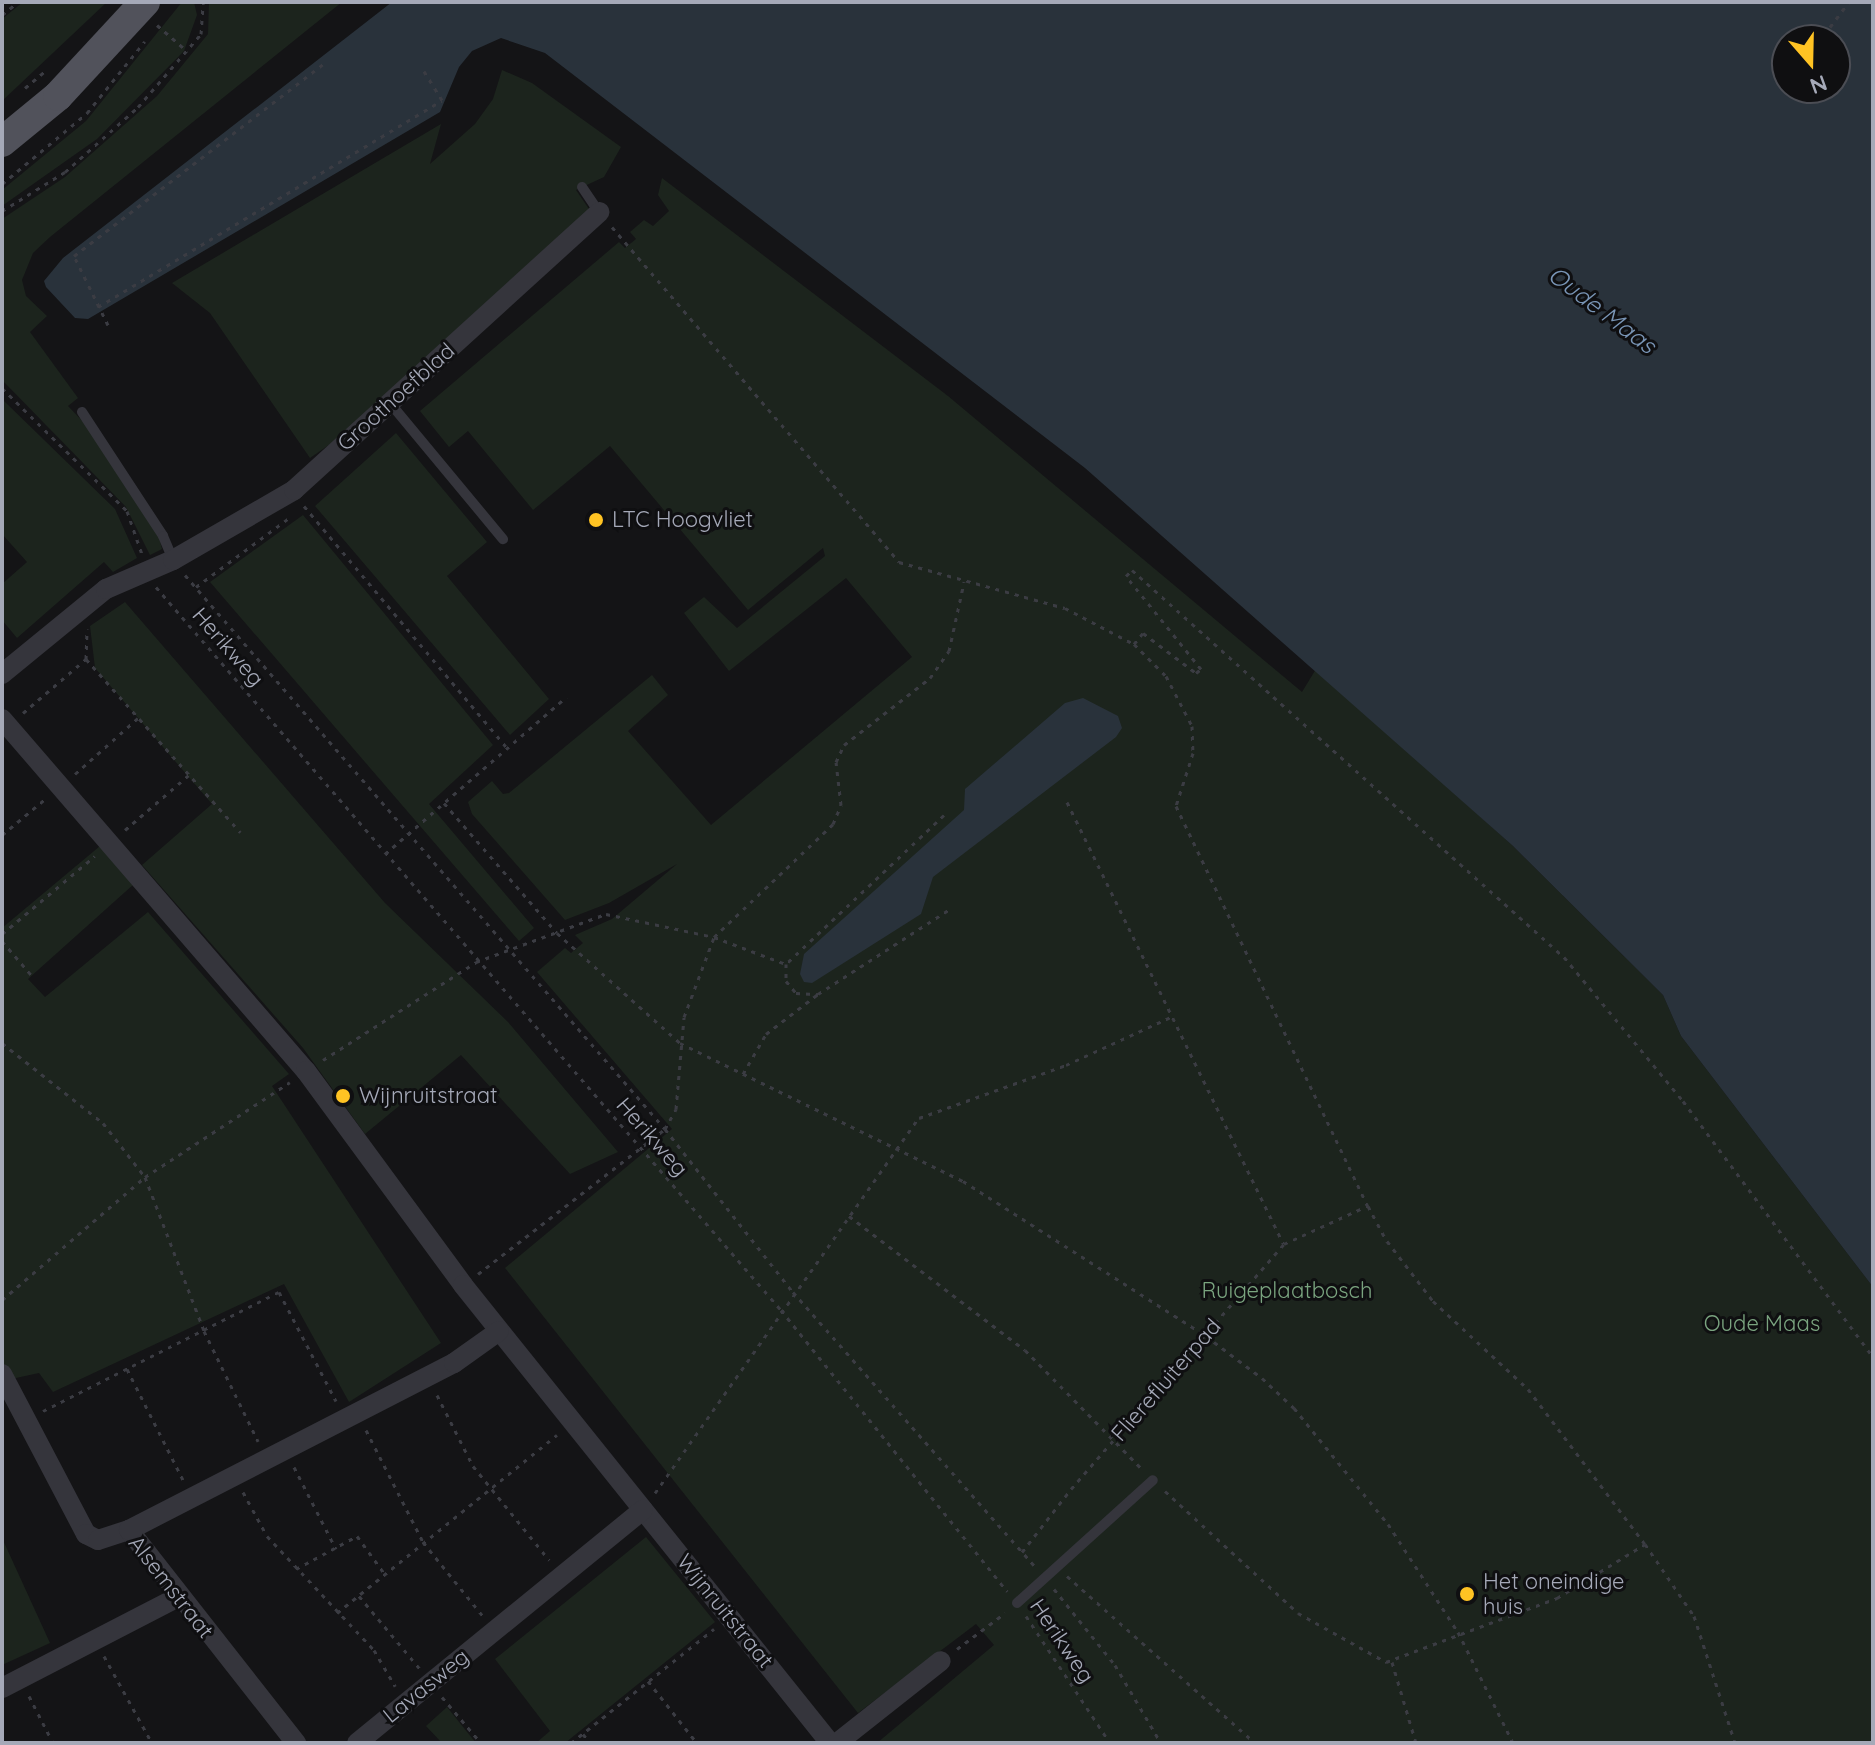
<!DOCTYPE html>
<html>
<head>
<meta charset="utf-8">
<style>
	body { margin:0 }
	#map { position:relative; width:1875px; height:1745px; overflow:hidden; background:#141416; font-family:Quicksand,sans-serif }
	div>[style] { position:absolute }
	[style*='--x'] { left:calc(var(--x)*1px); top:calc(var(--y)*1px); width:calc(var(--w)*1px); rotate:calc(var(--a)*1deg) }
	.green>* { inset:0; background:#1c241d }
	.water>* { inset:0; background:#29323b }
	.path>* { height:3px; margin-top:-1.5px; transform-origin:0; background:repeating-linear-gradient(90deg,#3b3c43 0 4px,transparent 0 10px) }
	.lane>* { height:10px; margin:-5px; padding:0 5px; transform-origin:5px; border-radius:5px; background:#35353c }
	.street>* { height:20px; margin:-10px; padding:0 10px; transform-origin:10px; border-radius:10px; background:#35353c }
	.primary>* { height:30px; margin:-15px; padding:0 15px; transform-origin:15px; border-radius:15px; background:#51525b }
	.dots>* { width:22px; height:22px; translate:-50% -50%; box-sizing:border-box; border:4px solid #0f0f11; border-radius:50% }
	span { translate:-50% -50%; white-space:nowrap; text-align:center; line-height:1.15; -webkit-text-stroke:6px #0f0f11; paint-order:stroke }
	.street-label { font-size:22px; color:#a5a9b8 }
	.poi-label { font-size:22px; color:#a5a9b8 }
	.left { translate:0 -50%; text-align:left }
	.park-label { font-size:22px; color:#7aa47f }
	.water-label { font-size:24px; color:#7995b6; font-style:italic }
	.frame { position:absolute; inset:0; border:4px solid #a5a9b8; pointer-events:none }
	.north { position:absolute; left:1771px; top:24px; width:80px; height:80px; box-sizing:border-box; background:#0f0f11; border:2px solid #4b4d54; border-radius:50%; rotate:160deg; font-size:22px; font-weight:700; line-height:32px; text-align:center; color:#a5a9b8 }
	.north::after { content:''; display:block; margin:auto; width:28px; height:36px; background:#ffc323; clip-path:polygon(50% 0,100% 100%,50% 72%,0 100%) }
</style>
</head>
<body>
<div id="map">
	<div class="green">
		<div style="clip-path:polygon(23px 2px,107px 2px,2px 101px,2px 19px)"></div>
		<div style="clip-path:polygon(182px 2px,194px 2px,197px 15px,184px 51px,97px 139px,2px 206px,2px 190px,86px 121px)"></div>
		<div style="clip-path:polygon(209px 2px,342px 2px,50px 237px,33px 253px,22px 280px,26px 296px,47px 316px,30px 332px,78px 398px,68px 406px,90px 429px,159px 537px,162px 549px,150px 555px,126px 507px,2px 380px,2px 219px,65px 177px,157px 96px,208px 34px)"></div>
		<div style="clip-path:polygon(502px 70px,532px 83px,621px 147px,604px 177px,576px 190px,589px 209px,349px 431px,310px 458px,210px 313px,172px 283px,441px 124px,430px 164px,475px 124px,493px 99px)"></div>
		<div style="clip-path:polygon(662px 178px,948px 396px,1302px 692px,1316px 669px,1513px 846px,1663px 995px,1681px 1036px,1873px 1287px,1873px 1743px,877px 1743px,994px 1645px,976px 1624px,858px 1713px,505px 1268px,672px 1129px,537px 972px,565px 948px,571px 953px,583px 943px,575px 935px,612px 919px,677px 864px,609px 903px,565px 920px,472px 814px,468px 802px,492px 781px,503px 794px,509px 793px,652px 675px,668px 695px,628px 731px,711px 825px,912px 657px,846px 578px,729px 671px,684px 613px,704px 597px,737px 628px,825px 556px,823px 548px,748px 610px,610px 446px,533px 510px,468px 431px,449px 447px,420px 411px,619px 242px,625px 248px,636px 239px,630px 232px,644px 220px,653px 226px,669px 211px,658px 195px)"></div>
		<div style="clip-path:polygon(2px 399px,115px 509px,137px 558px,113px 572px,104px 562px,17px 638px,2px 620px,2px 584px,27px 562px,2px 534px)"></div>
		<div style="clip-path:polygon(396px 433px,487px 542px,447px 576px,549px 699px,510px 735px,315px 506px)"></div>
		<div style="clip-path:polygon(303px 515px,493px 745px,429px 804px,534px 928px,519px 941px,210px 582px)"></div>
		<div style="clip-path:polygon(125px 602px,385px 903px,508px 1022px,618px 1152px,570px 1174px,461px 1055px,365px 1134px,303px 1048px,142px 865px,212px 804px,95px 668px,90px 626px)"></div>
		<div style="clip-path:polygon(100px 846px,134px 884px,28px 979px,45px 997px,148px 912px,289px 1074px,272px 1086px,441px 1343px,349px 1402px,284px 1284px,53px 1392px,39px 1373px,2px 1381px,2px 928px)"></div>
		<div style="clip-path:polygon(646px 1537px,715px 1622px,565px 1743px,536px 1743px,550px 1731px,495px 1659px)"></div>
		<div style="clip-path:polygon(2px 1538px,50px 1643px,2px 1665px)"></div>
		<div style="clip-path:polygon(447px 1707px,476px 1743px,442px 1743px,426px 1726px)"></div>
	</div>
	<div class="water">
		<div style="clip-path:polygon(evenodd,392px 2px,1873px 2px,1873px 1287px,1681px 1036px,1663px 995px,1513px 846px,1085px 468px,545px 53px,501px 38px,472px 51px,459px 67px,440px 112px,88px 319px,75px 318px,46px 287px,44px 281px,63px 258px,392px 2px,1787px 40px,1835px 40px,1835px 88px,1787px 88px,1787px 40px)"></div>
		<div style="clip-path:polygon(1083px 698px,1118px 716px,1122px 728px,1116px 737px,933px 877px,921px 914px,812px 983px,804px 982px,800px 974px,804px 954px,964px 810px,965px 789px,1065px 703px)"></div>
	</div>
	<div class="path">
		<div style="--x:2;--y:15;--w:21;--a:-39"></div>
		<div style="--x:157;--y:25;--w:40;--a:41"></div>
		<div style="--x:1830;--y:27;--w:31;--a:-53"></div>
		<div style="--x:25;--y:88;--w:25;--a:-40"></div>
		<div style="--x:2;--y:184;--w:111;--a:-39.9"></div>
		<div style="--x:87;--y:113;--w:92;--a:-51.1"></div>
		<div style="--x:2;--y:211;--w:74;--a:-31.8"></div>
		<div style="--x:65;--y:172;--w:98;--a:-41.7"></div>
		<div style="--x:138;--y:107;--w:96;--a:-49.2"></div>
		<div style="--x:201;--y:34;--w:32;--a:-86"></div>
		<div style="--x:612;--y:227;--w:441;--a:49.4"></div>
		<div style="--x:899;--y:562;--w:172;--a:15.5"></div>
		<div style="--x:1065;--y:608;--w:78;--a:27.6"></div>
		<div style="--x:1134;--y:644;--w:45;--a:45"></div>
		<div style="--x:1166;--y:676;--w:56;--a:62.5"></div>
		<div style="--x:1192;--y:726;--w:27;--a:88"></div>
		<div style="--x:1193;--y:753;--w:56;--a:107.8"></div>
		<div style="--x:1176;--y:806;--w:444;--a:64.4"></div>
		<div style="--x:1368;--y:1206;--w:40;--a:62"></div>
		<div style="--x:1387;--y:1241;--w:76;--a:52.5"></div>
		<div style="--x:1433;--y:1301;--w:129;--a:42.8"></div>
		<div style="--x:1528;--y:1389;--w:194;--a:53"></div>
		<div style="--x:1645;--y:1544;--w:87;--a:55.8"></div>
		<div style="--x:1694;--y:1616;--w:133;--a:72.1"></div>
		<div style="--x:98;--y:307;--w:401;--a:-31"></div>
		<div style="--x:442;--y:100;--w:34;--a:-122"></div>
		<div style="--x:108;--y:325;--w:77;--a:-116.2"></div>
		<div style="--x:74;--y:256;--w:314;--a:-37.6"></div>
		<div style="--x:2;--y:388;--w:175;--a:44.5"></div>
		<div style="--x:127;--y:511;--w:46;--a:70.8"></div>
		<div style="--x:304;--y:506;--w:316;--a:50"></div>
		<div style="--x:185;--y:575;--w:733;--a:49.09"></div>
		<div style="--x:665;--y:1129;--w:207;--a:51.9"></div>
		<div style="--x:793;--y:1292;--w:368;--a:48.6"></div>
		<div style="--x:156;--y:587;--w:956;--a:49.16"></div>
		<div style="--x:781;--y:1310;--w:361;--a:51.2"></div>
		<div style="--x:196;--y:587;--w:116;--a:-36.6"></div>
		<div style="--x:1134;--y:644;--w:14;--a:-51"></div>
		<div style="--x:1143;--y:633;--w:66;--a:37"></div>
		<div style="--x:1196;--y:673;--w:6;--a:-39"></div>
		<div style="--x:1201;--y:669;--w:119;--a:-128.9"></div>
		<div style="--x:1126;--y:576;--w:8;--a:-45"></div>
		<div style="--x:1132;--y:570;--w:580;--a:41.86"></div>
		<div style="--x:1564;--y:957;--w:187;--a:50.4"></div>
		<div style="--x:1683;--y:1101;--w:319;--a:53.4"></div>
		<div style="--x:86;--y:659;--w:232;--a:48.3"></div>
		<div style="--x:23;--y:713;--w:83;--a:-40.6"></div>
		<div style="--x:86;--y:659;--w:30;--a:-88"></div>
		<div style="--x:75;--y:774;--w:84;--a:-41.6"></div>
		<div style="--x:1067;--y:802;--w:492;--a:63.9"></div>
		<div style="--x:444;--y:803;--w:172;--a:49"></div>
		<div style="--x:557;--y:933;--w:165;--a:41.8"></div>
		<div style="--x:680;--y:1043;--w:315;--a:26"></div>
		<div style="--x:963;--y:1181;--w:288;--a:32.5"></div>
		<div style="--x:1206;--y:1336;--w:70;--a:36.9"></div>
		<div style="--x:1262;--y:1378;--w:44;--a:43.2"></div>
		<div style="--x:1294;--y:1408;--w:149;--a:51"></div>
		<div style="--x:1388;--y:1524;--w:129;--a:57.1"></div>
		<div style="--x:1458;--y:1632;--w:124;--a:63.6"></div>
		<div style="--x:944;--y:815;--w:217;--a:136.7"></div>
		<div style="--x:786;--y:964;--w:17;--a:90"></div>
		<div style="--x:786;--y:981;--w:16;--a:50"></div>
		<div style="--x:796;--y:993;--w:22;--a:3"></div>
		<div style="--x:818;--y:994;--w:157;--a:-32.8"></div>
		<div style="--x:125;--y:830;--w:84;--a:-40.7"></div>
		<div style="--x:2;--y:835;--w:56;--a:-39.9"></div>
		<div style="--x:385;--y:854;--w:240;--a:-40.9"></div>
		<div style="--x:2;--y:934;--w:121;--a:-40"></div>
		<div style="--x:2;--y:941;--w:48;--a:49.3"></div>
		<div style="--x:2;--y:1043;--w:129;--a:38.4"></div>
		<div style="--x:103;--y:1123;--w:68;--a:52.1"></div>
		<div style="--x:145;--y:1177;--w:165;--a:69"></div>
		<div style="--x:204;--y:1331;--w:123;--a:63.9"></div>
		<div style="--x:323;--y:1060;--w:182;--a:-32.6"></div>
		<div style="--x:476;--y:962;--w:139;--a:-20.3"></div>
		<div style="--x:606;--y:914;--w:110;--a:12"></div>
		<div style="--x:714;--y:937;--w:77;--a:20.6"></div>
		<div style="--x:743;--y:1074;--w:46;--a:-60.1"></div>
		<div style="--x:766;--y:1034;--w:66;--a:-37.6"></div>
		<div style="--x:849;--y:1216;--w:221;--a:37.3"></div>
		<div style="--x:1025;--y:1350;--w:167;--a:45.5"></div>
		<div style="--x:478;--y:1274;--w:237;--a:-37.8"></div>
		<div style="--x:665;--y:1129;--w:23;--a:-61"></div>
		<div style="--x:676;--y:1109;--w:92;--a:-85"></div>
		<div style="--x:684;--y:1017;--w:85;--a:-69.4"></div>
		<div style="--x:714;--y:937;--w:164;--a:-43.5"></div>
		<div style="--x:833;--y:824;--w:21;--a:-67"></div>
		<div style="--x:841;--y:805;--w:43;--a:-96.6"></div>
		<div style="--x:836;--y:762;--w:19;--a:-65"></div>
		<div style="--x:844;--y:745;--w:109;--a:-37.9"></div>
		<div style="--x:930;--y:678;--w:33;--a:-55"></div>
		<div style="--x:949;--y:651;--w:71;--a:-77.7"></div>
		<div style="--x:2;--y:1300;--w:189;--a:-40.7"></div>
		<div style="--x:145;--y:1177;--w:173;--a:-33.2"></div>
		<div style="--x:127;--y:1369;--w:124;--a:63.2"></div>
		<div style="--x:437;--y:1395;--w:80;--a:63.1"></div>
		<div style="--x:473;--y:1466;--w:121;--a:51"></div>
		<div style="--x:43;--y:1411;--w:264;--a:-26.8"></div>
		<div style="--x:279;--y:1292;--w:123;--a:62.4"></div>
		<div style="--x:366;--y:1430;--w:126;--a:63"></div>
		<div style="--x:423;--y:1542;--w:95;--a:51"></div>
		<div style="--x:294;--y:1467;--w:92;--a:62.9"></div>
		<div style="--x:1165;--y:1491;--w:180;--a:42.5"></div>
		<div style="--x:1298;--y:1613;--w:101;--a:29.1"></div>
		<div style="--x:1386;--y:1662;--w:183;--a:-20.5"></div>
		<div style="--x:1557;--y:1598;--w:103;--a:-31.5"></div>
		<div style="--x:243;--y:1492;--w:50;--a:61.4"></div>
		<div style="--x:267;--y:1536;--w:156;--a:46.8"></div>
		<div style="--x:374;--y:1650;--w:42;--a:59.7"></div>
		<div style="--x:655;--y:1493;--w:459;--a:-54.9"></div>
		<div style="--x:919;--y:1118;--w:156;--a:-19.8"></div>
		<div style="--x:1066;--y:1065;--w:118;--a:-24.6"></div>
		<div style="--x:1022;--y:1552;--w:80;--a:-52.1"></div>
		<div style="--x:1071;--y:1489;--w:325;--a:-49"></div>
		<div style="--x:1284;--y:1244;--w:91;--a:-24.6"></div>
		<div style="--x:296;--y:1569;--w:69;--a:-28.4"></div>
		<div style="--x:357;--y:1536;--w:46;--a:53.9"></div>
		<div style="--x:1067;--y:1576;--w:251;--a:41.6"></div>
		<div style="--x:1054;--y:1589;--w:97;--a:51.2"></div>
		<div style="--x:1115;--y:1665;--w:91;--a:59.5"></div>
		<div style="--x:359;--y:1596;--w:95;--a:50.1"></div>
		<div style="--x:337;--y:1613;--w:283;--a:-39"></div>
		<div style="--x:1026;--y:1616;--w:152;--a:56.5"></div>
		<div style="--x:957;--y:1649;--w:60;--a:-36.9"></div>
		<div style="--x:104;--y:1656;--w:99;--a:61.1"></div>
		<div style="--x:1392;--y:1662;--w:84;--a:73.5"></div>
		<div style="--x:648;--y:1681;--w:79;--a:51.7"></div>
		<div style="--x:29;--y:1696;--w:53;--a:62.9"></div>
		<div style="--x:442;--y:1697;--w:60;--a:49.7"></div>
		<div style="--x:583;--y:1734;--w:11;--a:52"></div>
		<div style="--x:571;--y:1743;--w:183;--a:-38.6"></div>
	</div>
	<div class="lane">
		<div style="--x:582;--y:187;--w:30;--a:56"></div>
		<div style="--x:390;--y:403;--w:177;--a:50.3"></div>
		<div style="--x:82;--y:412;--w:148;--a:56.8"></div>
		<div style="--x:163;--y:536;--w:26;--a:67"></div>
		<div style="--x:1017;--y:1603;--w:183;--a:-42.1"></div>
	</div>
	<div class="street">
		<div style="--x:2;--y:674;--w:134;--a:-39.3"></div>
		<div style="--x:106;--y:589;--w:73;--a:-23.4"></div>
		<div style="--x:173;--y:560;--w:140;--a:-30"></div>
		<div style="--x:294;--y:490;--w:413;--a:-42.3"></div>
		<div style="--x:2;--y:719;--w:465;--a:49.2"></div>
		<div style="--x:306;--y:1071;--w:265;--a:53.7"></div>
		<div style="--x:463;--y:1285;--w:587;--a:51.29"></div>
		<div style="--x:2;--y:1374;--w:181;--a:62.3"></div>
		<div style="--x:86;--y:1534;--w:13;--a:27"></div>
		<div style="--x:98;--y:1540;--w:33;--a:-18"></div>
		<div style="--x:129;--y:1530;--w:271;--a:51.9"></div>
		<div style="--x:129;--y:1530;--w:365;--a:-27.2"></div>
		<div style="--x:454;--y:1363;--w:55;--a:-35.4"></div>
		<div style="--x:2;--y:1688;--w:198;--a:-27.3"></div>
		<div style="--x:357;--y:1743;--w:369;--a:-39.2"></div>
		<div style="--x:837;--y:1743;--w:132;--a:-38.3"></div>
	</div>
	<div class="primary">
		<div style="--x:2;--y:142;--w:72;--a:-39.4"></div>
		<div style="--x:58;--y:96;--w:128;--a:-47.2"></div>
	</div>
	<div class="dots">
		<div style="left:596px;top:520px;background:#ffc323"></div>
		<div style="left:343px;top:1096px;background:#ffc323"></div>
		<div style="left:1467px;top:1594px;background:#ffc323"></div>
	</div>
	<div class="street-label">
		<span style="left:396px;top:397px;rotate:-42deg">Groothoefblad</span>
		<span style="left:228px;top:647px;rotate:49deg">Herikweg</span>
		<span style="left:652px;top:1137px;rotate:49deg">Herikweg</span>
		<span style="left:1166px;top:1380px;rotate:-49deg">Flierefluiterpad</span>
		<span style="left:171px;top:1587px;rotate:52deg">Alsemstraat</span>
		<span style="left:725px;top:1611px;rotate:51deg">Wijnruitstraat</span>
		<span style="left:1062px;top:1641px;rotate:56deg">Herikweg</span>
		<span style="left:426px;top:1686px;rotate:-39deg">Lavasweg</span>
	</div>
	<div class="poi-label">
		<span class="left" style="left:612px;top:520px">LTC Hoogvliet</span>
		<span class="left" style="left:359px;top:1096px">Wijnruitstraat</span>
		<span class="left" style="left:1483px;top:1594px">Het oneindige<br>huis</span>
	</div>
	<div class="park-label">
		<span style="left:1287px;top:1291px">Ruigeplaatbosch</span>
		<span style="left:1762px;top:1324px">Oude Maas</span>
	</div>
	<div class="water-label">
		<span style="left:1602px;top:310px;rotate:37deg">Oude Maas</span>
	</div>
	<div class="frame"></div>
	<div class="north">N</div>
</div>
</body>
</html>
